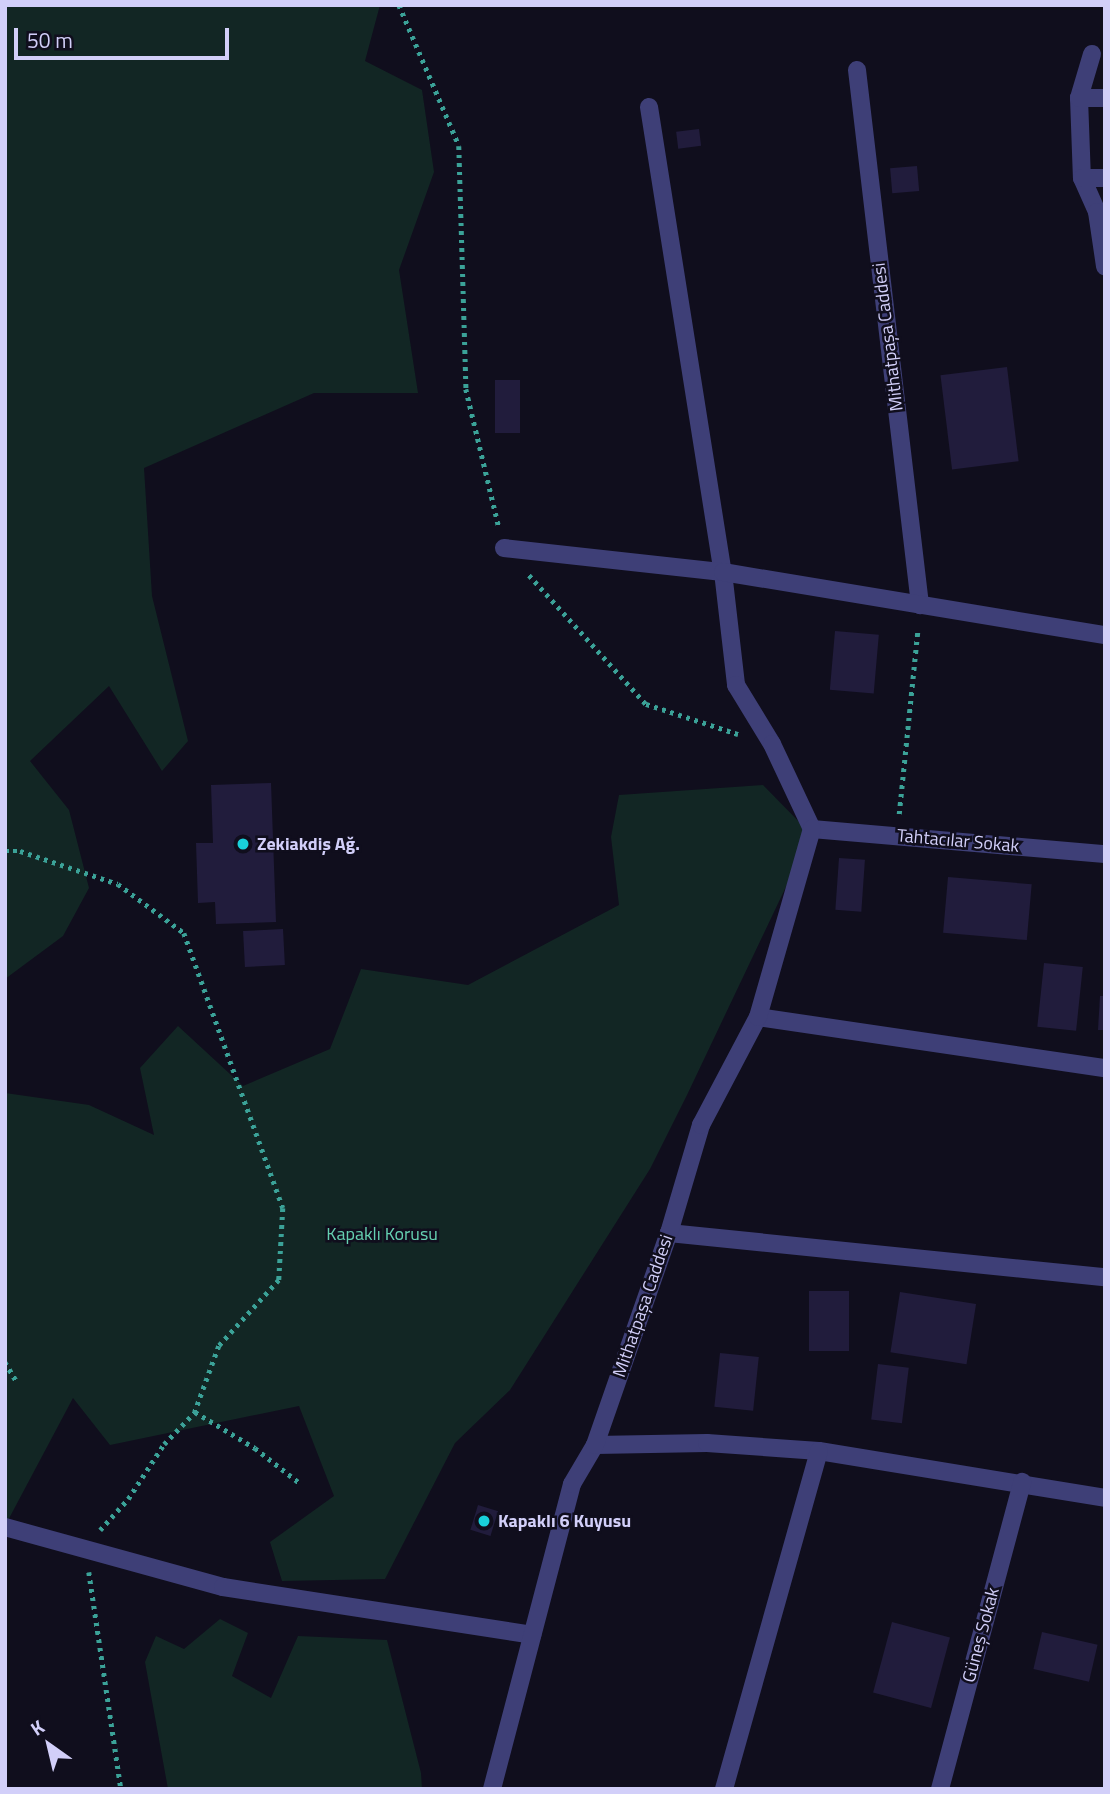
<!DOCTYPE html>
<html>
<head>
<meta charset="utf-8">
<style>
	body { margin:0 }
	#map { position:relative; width:1110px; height:1794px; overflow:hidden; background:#100e1d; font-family:"Titillium Web",sans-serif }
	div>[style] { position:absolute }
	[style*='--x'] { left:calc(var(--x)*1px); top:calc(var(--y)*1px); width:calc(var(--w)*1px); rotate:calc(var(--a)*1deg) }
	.green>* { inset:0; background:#122624 }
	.building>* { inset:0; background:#211c3c; transform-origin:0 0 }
	.path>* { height:4.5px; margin-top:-2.25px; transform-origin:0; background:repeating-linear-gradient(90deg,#3ba298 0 3.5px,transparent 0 8.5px) }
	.minor>* { height:18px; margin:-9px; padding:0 9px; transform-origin:9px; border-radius:9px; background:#3e3f77 }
	.dots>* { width:19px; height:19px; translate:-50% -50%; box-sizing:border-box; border:4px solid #100e1d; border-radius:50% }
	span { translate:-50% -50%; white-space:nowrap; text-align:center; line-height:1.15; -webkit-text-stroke:5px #100e1d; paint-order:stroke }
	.street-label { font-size:18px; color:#d2cff9 }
	.poi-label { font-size:18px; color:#d2cff9; font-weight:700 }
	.left { translate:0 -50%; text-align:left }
	.park-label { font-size:18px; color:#65d0b1 }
	.frame { position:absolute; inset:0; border:7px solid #d2cff9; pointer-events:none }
	.north { position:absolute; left:14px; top:1710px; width:70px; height:70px; -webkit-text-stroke:5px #100e1d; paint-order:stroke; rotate:326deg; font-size:19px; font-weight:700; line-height:28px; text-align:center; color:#d2cff9 }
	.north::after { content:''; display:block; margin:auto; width:24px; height:32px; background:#d2cff9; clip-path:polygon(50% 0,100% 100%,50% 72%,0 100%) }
	.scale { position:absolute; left:14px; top:28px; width:215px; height:32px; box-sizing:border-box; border:4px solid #d2cff9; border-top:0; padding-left:9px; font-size:21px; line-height:24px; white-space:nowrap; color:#d2cff9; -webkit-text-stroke:5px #100e1d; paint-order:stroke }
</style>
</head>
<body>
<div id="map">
	<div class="green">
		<div style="clip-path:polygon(5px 5px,380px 5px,365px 61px,422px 90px,434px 172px,399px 270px,418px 393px,314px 393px,144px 468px,152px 596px,188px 741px,162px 771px,109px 686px,30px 761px,69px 810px,89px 888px,63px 936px,5px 979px)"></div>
		<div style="clip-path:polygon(763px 785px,811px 834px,687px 1095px,650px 1169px,510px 1390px,455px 1443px,385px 1579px,282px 1581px,270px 1542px,334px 1496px,299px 1406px,110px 1445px,73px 1398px,5px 1526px,5px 1093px,89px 1105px,154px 1135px,140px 1068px,178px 1026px,243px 1086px,330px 1049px,361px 969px,468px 985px,619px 905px,611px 837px,619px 795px)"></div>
		<div style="clip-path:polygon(220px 1619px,248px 1633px,232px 1676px,271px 1698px,298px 1636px,387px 1640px,421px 1773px,422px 1789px,168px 1789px,145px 1662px,156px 1636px,184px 1649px)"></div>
	</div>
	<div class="building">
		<div style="left:699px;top:129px;width:17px;height:23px;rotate:83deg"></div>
		<div style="left:917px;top:166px;width:25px;height:27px;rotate:85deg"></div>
		<div style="left:1007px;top:367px;width:95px;height:67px;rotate:83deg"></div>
		<div style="left:495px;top:380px;width:25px;height:53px"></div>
		<div style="left:835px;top:631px;width:44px;height:59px;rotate:5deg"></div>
		<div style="clip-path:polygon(271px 783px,276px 922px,216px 924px,215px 902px,198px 903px,196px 843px,213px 843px,211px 785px)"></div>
		<div style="left:839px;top:858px;width:26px;height:52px;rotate:4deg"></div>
		<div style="left:948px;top:877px;width:84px;height:56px;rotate:5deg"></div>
		<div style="left:283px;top:929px;width:36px;height:40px;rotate:87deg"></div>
		<div style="left:1044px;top:963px;width:39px;height:64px;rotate:6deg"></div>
		<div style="clip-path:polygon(1100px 996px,1105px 996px,1105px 1030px,1098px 1030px)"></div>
		<div style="left:809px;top:1291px;width:40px;height:60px"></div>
		<div style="left:900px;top:1292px;width:77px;height:61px;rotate:9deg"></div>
		<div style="left:720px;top:1353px;width:39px;height:54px;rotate:6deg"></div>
		<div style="left:878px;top:1364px;width:31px;height:56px;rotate:7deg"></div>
		<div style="left:478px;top:1505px;width:21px;height:26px;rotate:17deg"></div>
		<div style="left:892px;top:1622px;width:60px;height:73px;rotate:15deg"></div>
		<div style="left:1042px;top:1632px;width:57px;height:38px;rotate:13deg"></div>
	</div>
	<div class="path">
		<div style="--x:399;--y:5;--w:153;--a:66.9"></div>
		<div style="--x:459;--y:146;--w:243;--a:88.3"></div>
		<div style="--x:466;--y:389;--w:142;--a:76.6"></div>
		<div style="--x:529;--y:575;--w:174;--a:47.8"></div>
		<div style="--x:646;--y:704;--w:97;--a:18.1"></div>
		<div style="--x:899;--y:814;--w:187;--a:-84.2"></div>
		<div style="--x:5;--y:851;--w:15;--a:0"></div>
		<div style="--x:20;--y:851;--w:103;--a:18.6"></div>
		<div style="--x:118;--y:884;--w:82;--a:36.6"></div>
		<div style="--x:184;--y:933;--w:292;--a:70.2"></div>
		<div style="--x:283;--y:1208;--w:72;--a:93.2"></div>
		<div style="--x:279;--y:1280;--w:89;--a:132.3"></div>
		<div style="--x:219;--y:1346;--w:70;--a:110"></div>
		<div style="--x:5;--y:1362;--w:21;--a:59"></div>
		<div style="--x:100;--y:1530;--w:42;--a:-47.9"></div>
		<div style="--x:128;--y:1499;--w:66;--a:-56.8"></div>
		<div style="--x:164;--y:1444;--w:45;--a:-45.9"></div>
		<div style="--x:195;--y:1412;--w:70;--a:31"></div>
		<div style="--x:255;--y:1448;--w:58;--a:38"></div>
		<div style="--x:89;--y:1572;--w:219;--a:81.6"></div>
	</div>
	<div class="minor">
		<div style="--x:1092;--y:54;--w:46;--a:106.5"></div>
		<div style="--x:1079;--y:98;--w:80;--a:87.9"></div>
		<div style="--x:1082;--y:178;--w:37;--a:66"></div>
		<div style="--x:1097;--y:212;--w:55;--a:81.6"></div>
		<div style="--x:857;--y:70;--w:539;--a:83.28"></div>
		<div style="--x:1079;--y:98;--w:26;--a:0"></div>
		<div style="--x:649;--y:107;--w:471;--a:81"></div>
		<div style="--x:723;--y:572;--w:114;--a:83.4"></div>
		<div style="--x:736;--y:685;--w:69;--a:58.6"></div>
		<div style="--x:772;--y:744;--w:94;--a:64.8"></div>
		<div style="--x:1082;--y:178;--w:23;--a:0"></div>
		<div style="--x:504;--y:548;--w:220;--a:6.3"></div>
		<div style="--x:723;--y:572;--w:387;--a:9.4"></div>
		<div style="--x:812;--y:829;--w:294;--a:4.9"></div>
		<div style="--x:758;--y:1017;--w:351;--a:8.4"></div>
		<div style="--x:669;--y:1233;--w:438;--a:5.8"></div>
		<div style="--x:595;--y:1445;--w:112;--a:-1"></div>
		<div style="--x:707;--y:1443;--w:112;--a:4.1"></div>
		<div style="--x:819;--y:1451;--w:290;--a:9.3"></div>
		<div style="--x:5;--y:1527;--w:226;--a:15.4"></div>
		<div style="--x:223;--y:1587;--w:313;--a:8.8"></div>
		<div style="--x:492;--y:1789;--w:315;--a:-75.3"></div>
		<div style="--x:572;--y:1484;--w:45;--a:-59.5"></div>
		<div style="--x:595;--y:1445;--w:225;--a:-70.8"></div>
		<div style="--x:669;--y:1233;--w:113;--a:-73.5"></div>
		<div style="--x:701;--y:1125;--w:122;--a:-62.2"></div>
		<div style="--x:758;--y:1017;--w:196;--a:-74"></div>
		<div style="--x:724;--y:1789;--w:351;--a:-74.3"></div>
		<div style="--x:940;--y:1789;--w:318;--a:-75"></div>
	</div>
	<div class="dots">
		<div style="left:243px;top:844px;background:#19d0db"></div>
		<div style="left:484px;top:1521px;background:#19d0db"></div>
	</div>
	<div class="street-label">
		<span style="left:888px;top:337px;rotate:-97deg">Mithatpaşa Caddesi</span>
		<span style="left:958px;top:841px;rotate:5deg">Tahtacılar Sokak</span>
		<span style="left:643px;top:1306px;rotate:-71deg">Mithatpaşa Caddesi</span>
		<span style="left:981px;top:1635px;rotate:-75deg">Güneş Sokak</span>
	</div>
	<div class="poi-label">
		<span class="left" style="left:257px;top:844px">Zekiakdiş Ağ.</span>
		<span class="left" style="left:498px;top:1521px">Kapaklı 6 Kuyusu</span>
	</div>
	<div class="park-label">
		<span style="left:382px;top:1234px">Kapaklı Korusu</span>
	</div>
	<div class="frame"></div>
	<div class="north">K</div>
	<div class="scale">50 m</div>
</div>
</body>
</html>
